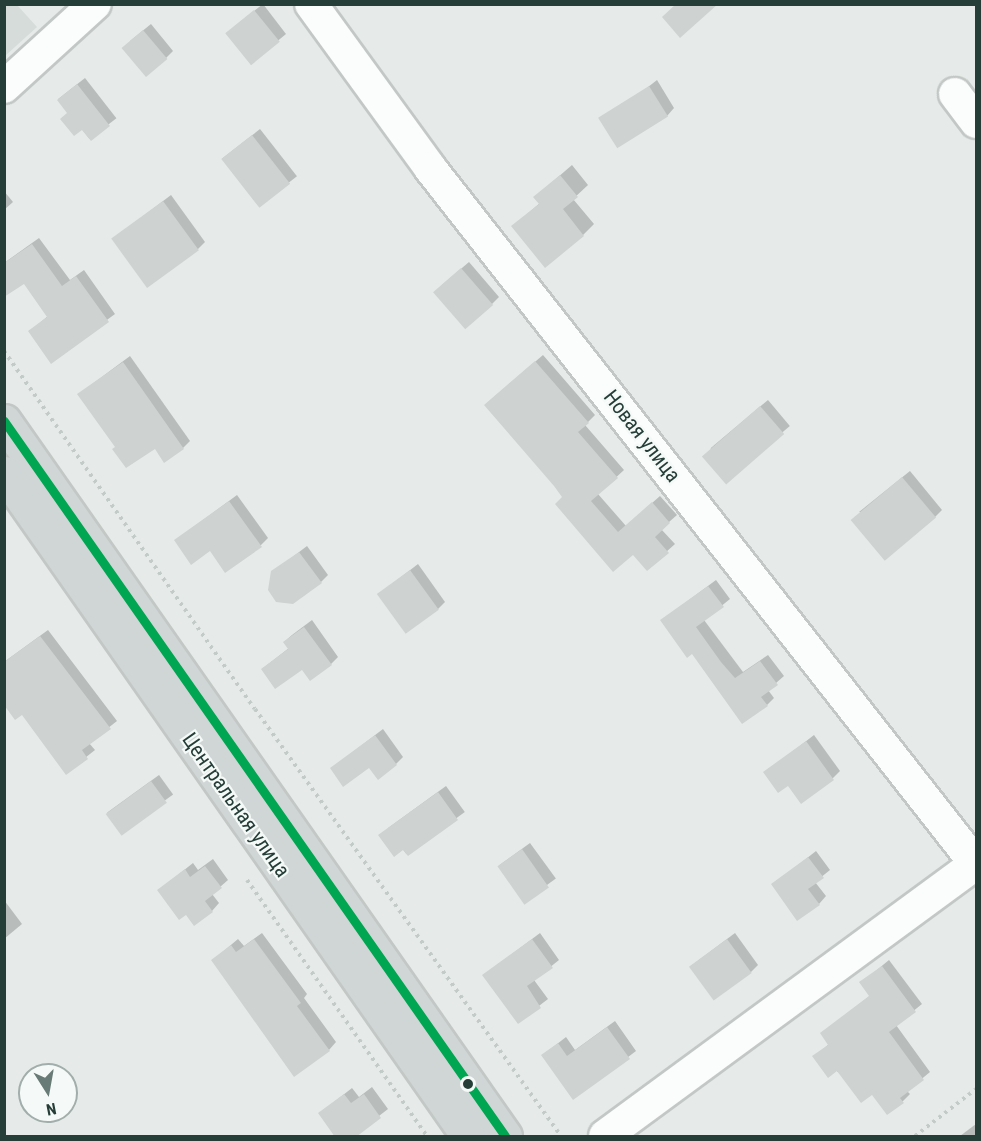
<!DOCTYPE html>
<html>
<head>
<meta charset="utf-8">
<style>
	body { margin:0 }
	#map { position:relative; width:981px; height:1141px; overflow:hidden; background:#e6ebe9; font-family:"Roboto Condensed",sans-serif }
	div>[style] { position:absolute }
	[style*='--x'] { left:calc(var(--x)*1px); top:calc(var(--y)*1px); width:calc(var(--w)*1px); rotate:calc(var(--a)*1deg) }
	.built>* { inset:0; background:#d5dcd9 }
	.shadow>* { inset:0; background:#0003; transform-origin:0 0 }
	.building>* { inset:0; background:#ced2d1; transform-origin:0 0 }
	.path>* { height:4px; margin-top:-2px; transform-origin:0; background:repeating-linear-gradient(90deg,#c2cbc8 0 3px,transparent 0 7.5px) }
	.roads { filter:drop-shadow(2px 0 #c3c8c6) drop-shadow(-2px 0 #c3c8c6) drop-shadow(0 2px #c3c8c6) drop-shadow(0 -2px #c3c8c6) }
	.minor>* { height:32px; margin:-16px; padding:0 16px; transform-origin:16px; border-radius:16px; background:#fbfcfc }
	.major>* { height:33px; margin:-16.5px; padding:0 16.5px; transform-origin:16.5px; border-radius:16.5px; background:#cfd6d5 }
	.bus-1>* { height:9px; margin:-4.5px; padding:0 4.5px; transform-origin:4.5px; border-radius:4.5px; background:#00a651 }
	.dots>* { width:16px; height:16px; translate:-50% -50%; box-sizing:border-box; border:3px solid #f5f9f7; border-radius:50% }
	span { translate:-50% -50%; white-space:nowrap; text-align:center; line-height:1.15; -webkit-text-stroke:4.5px #f5f9f7; paint-order:stroke }
	.street-label { font-size:21px; color:#253e38 }
	.frame { position:absolute; inset:0; border:6px solid #253e38; pointer-events:none }
	.north { position:absolute; left:18px; top:1063px; width:60px; height:60px; box-sizing:border-box; background:#f5f9f7; border:2px solid #a2aeab; border-radius:50%; rotate:169deg; font-size:16px; font-weight:700; line-height:24px; text-align:center; color:#253e38 }
	.north::after { content:''; display:block; margin:auto; width:21px; height:27px; background:#697b76; clip-path:polygon(50% 0,100% 100%,50% 72%,0 100%) }
</style>
</head>
<body>
<div id="map">
	<div class="built">
		<div style="clip-path:polygon(5px 4px,17px 5px,37px 27px,5px 56px)"></div>
	</div>
	<div class="shadow">
		<div style="clip-path:polygon(263px 4px,286px 34px,251px 63px,235px 26px)"></div>
		<div style="clip-path:polygon(151px 24px,173px 51px,166px 58px,130px 41px)"></div>
		<div style="left:85px;top:78px;width:51px;height:34px;rotate:52deg"></div>
		<div style="clip-path:polygon(657px 80px,674px 108px,667px 116px,602px 123px)"></div>
		<div style="left:260px;top:129px;width:60px;height:48px;rotate:52deg"></div>
		<div style="clip-path:polygon(572px 165px,588px 185px,573px 199px,594px 224px,583px 235px,513px 226px,540px 203px,535px 197px)"></div>
		<div style="clip-path:polygon(4px 191px,13px 202px,4px 210px)"></div>
		<div style="clip-path:polygon(171px 195px,205px 242px,198px 249px,113px 239px)"></div>
		<div style="clip-path:polygon(39px 238px,70px 280px,84px 270px,115px 314px,51px 361px,30px 331px,48px 316px,24px 281px,4px 295px,4px 263px)"></div>
		<div style="clip-path:polygon(469px 262px,499px 297px,492px 304px,442px 285px)"></div>
		<div style="clip-path:polygon(543px 355px,595px 415px,585px 425px,624px 470px,598px 494px,626px 526px,660px 496px,677px 515px,661px 529px,675px 544px,647px 569px,633px 553px,564px 497px,493px 398px)"></div>
		<div style="clip-path:polygon(130px 356px,190px 441px,183px 448px,117px 447px,79px 394px)"></div>
		<div style="left:768px;top:400px;width:34px;height:75px;rotate:50deg"></div>
		<div style="clip-path:polygon(910px 471px,942px 510px,935px 517px,859px 512px)"></div>
		<div style="clip-path:polygon(237px 495px,268px 538px,261px 545px,210px 549px,176px 540px)"></div>
		<div style="clip-path:polygon(307px 546px,328px 575px,321px 582px,273px 572px)"></div>
		<div style="clip-path:polygon(418px 564px,445px 602px,438px 609px,379px 594px)"></div>
		<div style="clip-path:polygon(716px 580px,730px 599px,704px 620px,743px 672px,768px 655px,784px 676px,768px 690px,774px 698px,767px 705px,692px 652px,662px 620px)"></div>
		<div style="clip-path:polygon(312px 620px,338px 657px,331px 664px,310px 679px,303px 668px,262px 669px,289px 648px,284px 642px,292px 635px)"></div>
		<div style="clip-path:polygon(48px 630px,117px 721px,89px 743px,95px 750px,66px 773px,4px 662px)"></div>
		<div style="clip-path:polygon(383px 729px,403px 757px,396px 764px,332px 768px)"></div>
		<div style="clip-path:polygon(814px 735px,840px 771px,833px 778px,788px 783px,765px 773px)"></div>
		<div style="left:159px;top:775px;width:24px;height:64px;rotate:54deg"></div>
		<div style="left:446px;top:786px;width:32px;height:72px;rotate:54deg"></div>
		<div style="left:530px;top:843px;width:44px;height:38px;rotate:54deg"></div>
		<div style="clip-path:polygon(816px 851px,830px 870px,815px 882px,826px 896px,819px 904px,773px 885px)"></div>
		<div style="clip-path:polygon(213px 859px,228px 880px,212px 894px,219px 903px,212px 911px,186px 912px,159px 890px,193px 863px,198px 870px)"></div>
		<div style="clip-path:polygon(4px 900px,22px 924px,4px 939px)"></div>
		<div style="clip-path:polygon(262px 933px,307px 994px,304px 998px,336px 1042px,329px 1050px,213px 960px,238px 939px,244px 946px)"></div>
		<div style="clip-path:polygon(540px 933px,559px 960px,534px 980px,548px 999px,518px 1022px,484px 975px)"></div>
		<div style="clip-path:polygon(735px 933px,758px 965px,751px 972px,691px 966px)"></div>
		<div style="clip-path:polygon(889px 960px,922px 1004px,896px 1025px,930px 1072px,907px 1091px,910px 1094px,903px 1101px,887px 1113px,872px 1093px,814px 1057px,829px 1044px,822px 1033px,871px 995px,861px 983px)"></div>
		<div style="clip-path:polygon(615px 1021px,636px 1051px,574px 1098px,543px 1055px,566px 1037px,575px 1050px)"></div>
		<div style="clip-path:polygon(372px 1087px,388px 1109px,353px 1136px,320px 1113px,352px 1088px,359px 1097px)"></div>
		<div style="clip-path:polygon(976px 1124px,976px 1136px,960px 1136px)"></div>
	</div>
	<div class="building">
		<div style="clip-path:polygon(676px 4px,718px 4px,680px 38px,662px 17px)"></div>
		<div style="left:254px;top:10px;width:41px;height:37px;rotate:51deg"></div>
		<div style="left:143px;top:30px;width:38px;height:28px;rotate:50deg"></div>
		<div style="clip-path:polygon(77px 84px,110px 126px,91px 141px,82px 130px,74px 136px,60px 119px,67px 113px,57px 100px)"></div>
		<div style="left:649px;top:86px;width:36px;height:60px;rotate:58deg"></div>
		<div style="left:252px;top:135px;width:62px;height:39px;rotate:52deg"></div>
		<div style="clip-path:polygon(560px 175px,578px 197px,563px 209px,584px 236px,545px 268px,511px 226px,539px 204px,533px 197px)"></div>
		<div style="left:163px;top:201px;width:61px;height:64px;rotate:54deg"></div>
		<div style="clip-path:polygon(32px 244px,62px 286px,76px 276px,109px 322px,51px 364px,28px 331px,47px 317px,24px 284px,4px 297px,4px 263px)"></div>
		<div style="left:461px;top:268px;width:49px;height:37px;rotate:49deg"></div>
		<div style="clip-path:polygon(535px 361px,589px 423px,578px 432px,618px 478px,591px 501px,618px 532px,652px 502px,670px 523px,655px 537px,669px 553px,647px 571px,633px 555px,613px 572px,555px 504px,562px 497px,554px 486px,484px 405px)"></div>
		<div style="clip-path:polygon(123px 362px,184px 449px,164px 463px,155px 449px,126px 468px,112px 449px,115px 447px,77px 394px)"></div>
		<div style="left:760px;top:406px;width:37px;height:77px;rotate:49deg"></div>
		<div style="left:902px;top:477px;width:53px;height:67px;rotate:50deg"></div>
		<div style="clip-path:polygon(229px 501px,262px 547px,225px 573px,210px 551px,191px 565px,174px 540px)"></div>
		<div style="clip-path:polygon(299px 552px,322px 583px,293px 604px,276px 602px,268px 590px,271px 571px)"></div>
		<div style="left:410px;top:570px;width:49px;height:41px;rotate:54deg"></div>
		<div style="clip-path:polygon(708px 586px,724px 607px,696px 627px,721px 662px,735px 678px,760px 661px,778px 685px,761px 697px,768px 706px,742px 724px,692px 654px,687px 658px,660px 620px)"></div>
		<div style="clip-path:polygon(304px 627px,332px 665px,310px 681px,302px 670px,275px 689px,261px 669px,288px 649px,283px 642px)"></div>
		<div style="clip-path:polygon(40px 636px,111px 729px,82px 750px,88px 759px,66px 775px,22px 715px,15px 720px,4px 705px,4px 662px)"></div>
		<div style="clip-path:polygon(375px 735px,397px 765px,378px 780px,369px 768px,343px 787px,330px 768px)"></div>
		<div style="clip-path:polygon(806px 741px,834px 780px,801px 804px,788px 786px,778px 793px,763px 772px)"></div>
		<div style="left:151px;top:781px;width:27px;height:56px;rotate:54deg"></div>
		<div style="clip-path:polygon(438px 792px,458px 820px,408px 856px,403px 850px,394px 857px,378px 835px)"></div>
		<div style="left:522px;top:849px;width:47px;height:30px;rotate:55deg"></div>
		<div style="clip-path:polygon(808px 857px,824px 878px,808px 889px,820px 905px,797px 921px,771px 884px)"></div>
		<div style="clip-path:polygon(205px 866px,222px 888px,205px 901px,213px 912px,194px 926px,186px 915px,179px 920px,157px 890px,185px 869px,190px 877px)"></div>
		<div style="clip-path:polygon(254px 939px,301px 1003px,297px 1006px,330px 1051px,294px 1077px,211px 960px,231px 945px,236px 952px)"></div>
		<div style="clip-path:polygon(532px 939px,553px 968px,527px 986px,541px 1008px,518px 1024px,482px 975px)"></div>
		<div style="left:727px;top:939px;width:42px;height:47px;rotate:54deg"></div>
		<div style="clip-path:polygon(882px 966px,916px 1012px,889px 1032px,924px 1080px,900px 1098px,904px 1103px,887px 1115px,872px 1095px,861px 1103px,837px 1071px,828px 1078px,812px 1056px,828px 1045px,820px 1033px,869px 996px,859px 982px)"></div>
		<div style="clip-path:polygon(607px 1027px,630px 1059px,573px 1100px,541px 1055px,558px 1043px,567px 1056px)"></div>
		<div style="clip-path:polygon(344px 1094px,351px 1103px,364px 1094px,381px 1118px,356px 1137px,335px 1137px,318px 1113px)"></div>
	</div>
	<div class="path">
		<div style="--x:4;--y:351;--w:437;--a:55"></div>
		<div style="--x:255;--y:709;--w:525;--a:54.37"></div>
		<div style="--x:247;--y:880;--w:313;--a:54.9"></div>
		<div style="--x:915;--y:1136;--w:77;--a:-37.6"></div>
	</div>
	<div class="roads">
		<div class="minor">
			<div style="--x:311;--y:4;--w:203;--a:54"></div>
			<div style="--x:430;--y:168;--w:885;--a:51.89"></div>
			<div style="--x:4;--y:87;--w:123;--a:-42.4"></div>
			<div style="--x:955;--y:94;--w:35;--a:53"></div>
			<div style="--x:605;--y:1136;--w:461;--a:-36.3"></div>
		</div>
		<div class="major">
			<div style="--x:4;--y:421;--w:873;--a:54.98"></div>
			<div style="--x:4;--y:473;--w:809;--a:55.01"></div>
		</div>
	</div>
	<div class="bus-1">
		<div style="--x:4;--y:421;--w:873;--a:54.98"></div>
	</div>
	<div class="dots">
		<div style="left:468px;top:1084px;background:#253e38"></div>
	</div>
	<div class="street-label">
		<span style="left:642px;top:436px;rotate:52deg">Новая улица</span>
		<span style="left:236px;top:805px;rotate:55deg">Центральная улица</span>
	</div>
	<div class="frame"></div>
	<div class="north">N</div>
</div>
</body>
</html>
